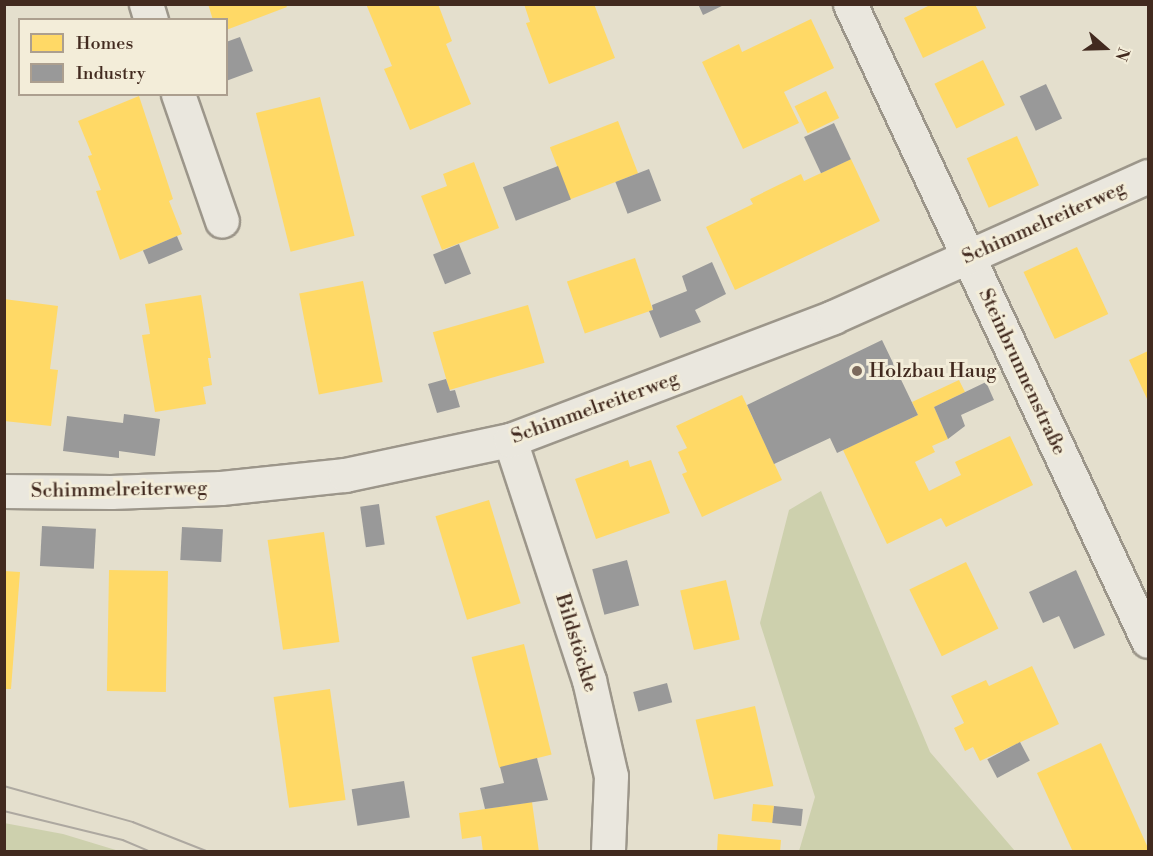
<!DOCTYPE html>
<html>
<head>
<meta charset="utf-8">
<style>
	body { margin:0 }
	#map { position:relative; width:1153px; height:856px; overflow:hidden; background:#e4dfcd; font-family:"Libre Bodoni",serif }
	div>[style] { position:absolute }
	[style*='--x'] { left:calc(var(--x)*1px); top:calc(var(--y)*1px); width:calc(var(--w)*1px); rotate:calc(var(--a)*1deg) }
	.green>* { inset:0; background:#cdd0ad }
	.homes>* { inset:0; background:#ffd966; transform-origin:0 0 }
	.industry>* { inset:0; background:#999; transform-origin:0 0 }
	.roads { filter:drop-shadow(2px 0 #9c968a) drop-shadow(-2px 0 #9c968a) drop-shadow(0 2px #9c968a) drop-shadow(0 -2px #9c968a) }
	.minor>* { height:33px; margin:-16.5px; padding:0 16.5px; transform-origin:16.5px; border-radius:16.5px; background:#eae7de }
	.tram>* { height:1.5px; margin:-0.75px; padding:0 0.75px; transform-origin:0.75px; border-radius:0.75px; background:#ada8a0 }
	.dots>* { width:16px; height:16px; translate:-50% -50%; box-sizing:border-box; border:3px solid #f3edd9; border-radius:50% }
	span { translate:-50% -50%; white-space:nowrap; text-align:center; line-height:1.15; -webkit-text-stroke:6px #f3edd9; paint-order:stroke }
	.street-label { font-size:20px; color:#422a1f }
	.poi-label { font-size:20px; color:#422a1f }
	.left { translate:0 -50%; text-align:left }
	.frame { position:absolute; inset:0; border:6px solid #422a1f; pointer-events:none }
	.legend { position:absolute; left:18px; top:18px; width:210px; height:78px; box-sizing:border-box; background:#f3edd9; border:2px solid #ac9f8f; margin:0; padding:8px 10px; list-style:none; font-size:18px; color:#422a1f }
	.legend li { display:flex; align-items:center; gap:12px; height:30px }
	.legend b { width:30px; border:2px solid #ac9f8f }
	.north { position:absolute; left:1075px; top:18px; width:60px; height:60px; -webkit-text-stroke:4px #f3edd9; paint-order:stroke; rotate:110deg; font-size:16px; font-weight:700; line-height:24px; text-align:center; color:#422a1f }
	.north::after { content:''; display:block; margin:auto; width:21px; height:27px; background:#422a1f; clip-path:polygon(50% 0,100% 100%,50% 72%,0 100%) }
</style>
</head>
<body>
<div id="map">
	<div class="green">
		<div style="clip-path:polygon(821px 491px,930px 752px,1015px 851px,799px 851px,815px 797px,760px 623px,789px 510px)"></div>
		<div style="clip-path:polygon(4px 823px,63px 834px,119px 851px,5px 851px)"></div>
	</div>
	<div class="homes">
		<div style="clip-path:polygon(208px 4px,285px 4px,287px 7px,226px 30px,226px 20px,213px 20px)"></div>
		<div style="clip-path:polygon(366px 4px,438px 4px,452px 41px,446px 44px,471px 104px,410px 130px,384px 69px,392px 66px)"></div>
		<div style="clip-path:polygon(524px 4px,594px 4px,615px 58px,549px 84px,526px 23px,530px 22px)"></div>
		<div style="clip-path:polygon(932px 4px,975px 4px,986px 28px,923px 58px,904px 18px)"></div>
		<div style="clip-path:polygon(811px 19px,834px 68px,784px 92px,799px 123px,743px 149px,702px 62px,739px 44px,742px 52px)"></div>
		<div style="left:983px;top:60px;width:50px;height:54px;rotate:64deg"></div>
		<div style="left:826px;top:91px;width:30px;height:35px;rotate:64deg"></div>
		<div style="clip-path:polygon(139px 96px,173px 199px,169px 201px,182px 234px,120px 260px,96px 191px,101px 190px,88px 156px,92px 155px,78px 121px)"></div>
		<div style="left:320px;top:97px;width:143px;height:66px;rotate:76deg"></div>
		<div style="left:618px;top:121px;width:56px;height:73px;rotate:69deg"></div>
		<div style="left:1017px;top:136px;width:54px;height:55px;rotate:66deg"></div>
		<div style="clip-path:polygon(851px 159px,880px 221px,735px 290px,706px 227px,753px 204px,750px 199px,801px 174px,804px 181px)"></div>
		<div style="clip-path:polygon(474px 162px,499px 228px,442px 250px,421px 196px,447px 186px,443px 174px)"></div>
		<div style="left:1077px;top:247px;width:74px;height:59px;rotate:65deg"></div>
		<div style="left:635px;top:258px;width:55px;height:72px;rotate:71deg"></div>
		<div style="left:363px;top:281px;width:103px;height:65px;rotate:79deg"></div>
		<div style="clip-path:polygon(201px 295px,211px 358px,208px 358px,212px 385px,203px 387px,206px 404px,155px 412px,142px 335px,150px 334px,145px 304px)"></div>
		<div style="clip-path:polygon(4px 299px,58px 306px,50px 369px,58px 370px,51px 426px,4px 421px)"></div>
		<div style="left:528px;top:305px;width:60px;height:99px;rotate:74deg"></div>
		<div style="clip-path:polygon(1148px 351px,1148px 401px,1129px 360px)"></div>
		<div style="clip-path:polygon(959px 380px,965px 392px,934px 407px,948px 439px,932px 446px,935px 452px,915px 462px,929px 491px,961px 475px,955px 462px,1010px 436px,1033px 485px,946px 527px,941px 518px,887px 544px,843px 450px,918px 415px,912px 402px)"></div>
		<div style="clip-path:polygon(742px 395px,782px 480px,702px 517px,682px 474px,687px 472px,678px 452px,687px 448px,676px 426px)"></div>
		<div style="clip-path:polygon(628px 460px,630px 467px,651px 460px,670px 513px,596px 539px,575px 479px)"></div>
		<div style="left:489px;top:500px;width:108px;height:56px;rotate:73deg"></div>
		<div style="left:324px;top:532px;width:111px;height:57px;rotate:82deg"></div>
		<div style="left:966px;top:562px;width:74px;height:63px;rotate:64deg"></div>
		<div style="left:109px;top:570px;width:59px;height:121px;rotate:1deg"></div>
		<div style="clip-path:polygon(4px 571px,20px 572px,11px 689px,4px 689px)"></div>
		<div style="left:726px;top:580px;width:61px;height:47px;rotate:77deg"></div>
		<div style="left:524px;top:644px;width:114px;height:54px;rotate:76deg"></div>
		<div style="clip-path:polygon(1032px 666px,1059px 724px,980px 761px,973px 747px,965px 751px,954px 728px,964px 723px,951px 696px,986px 680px,989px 686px)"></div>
		<div style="left:330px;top:689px;width:112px;height:57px;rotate:82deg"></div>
		<div style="left:755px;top:706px;width:82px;height:61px;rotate:77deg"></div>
		<div style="clip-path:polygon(1101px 743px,1148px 848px,1146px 852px,1073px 852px,1037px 773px)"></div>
		<div style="clip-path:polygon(532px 802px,539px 852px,483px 852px,481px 836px,462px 839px,459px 813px)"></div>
		<div style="left:753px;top:804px;width:21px;height:17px;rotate:5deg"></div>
		<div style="clip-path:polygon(718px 834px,781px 840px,780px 852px,717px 852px)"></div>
	</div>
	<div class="industry">
		<div style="clip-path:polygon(698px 4px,726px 4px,703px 15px)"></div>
		<div style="clip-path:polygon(240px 37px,253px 71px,226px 81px,226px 42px)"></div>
		<div style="left:1046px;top:84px;width:38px;height:29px;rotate:65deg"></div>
		<div style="left:834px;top:123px;width:40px;height:33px;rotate:65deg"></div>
		<div style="left:558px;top:166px;width:36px;height:59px;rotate:69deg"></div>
		<div style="left:649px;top:169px;width:34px;height:36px;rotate:69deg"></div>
		<div style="left:177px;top:236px;width:15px;height:37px;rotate:67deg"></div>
		<div style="left:459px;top:244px;width:32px;height:28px;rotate:68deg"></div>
		<div style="clip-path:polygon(712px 262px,726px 294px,695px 310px,701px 322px,660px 338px,649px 311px,653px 310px,652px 305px,687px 291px,682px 276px)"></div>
		<div style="clip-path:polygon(882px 340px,918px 415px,837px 453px,830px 438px,774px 464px,747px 405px)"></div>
		<div style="clip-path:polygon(446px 379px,450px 391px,455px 390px,460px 407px,437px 413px,428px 384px)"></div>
		<div style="clip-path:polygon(986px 382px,994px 400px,961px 415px,965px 426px,948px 439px,934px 407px)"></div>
		<div style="clip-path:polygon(124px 414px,160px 419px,155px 456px,119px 451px,119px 458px,63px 451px,67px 416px,123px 423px)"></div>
		<div style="left:379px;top:504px;width:41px;height:19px;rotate:82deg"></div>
		<div style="left:42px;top:526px;width:54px;height:40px;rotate:3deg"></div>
		<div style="left:182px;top:527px;width:41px;height:33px;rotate:3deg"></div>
		<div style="left:627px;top:560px;width:47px;height:36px;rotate:75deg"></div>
		<div style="clip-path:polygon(1076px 570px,1105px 635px,1074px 649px,1059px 616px,1043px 623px,1029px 592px)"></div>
		<div style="left:667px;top:683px;width:20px;height:35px;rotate:75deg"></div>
		<div style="left:1020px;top:742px;width:21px;height:37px;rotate:62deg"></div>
		<div style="clip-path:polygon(537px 758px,548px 800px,485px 809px,480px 788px,504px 783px,500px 767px)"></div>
		<div style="left:404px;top:781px;width:37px;height:53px;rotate:81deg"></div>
		<div style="left:774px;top:806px;width:29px;height:17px;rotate:6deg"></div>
	</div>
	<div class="roads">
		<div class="minor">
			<div style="--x:146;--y:4;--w:17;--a:73"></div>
			<div style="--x:850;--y:4;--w:703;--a:64.93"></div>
			<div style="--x:178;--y:94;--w:134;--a:70.9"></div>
			<div style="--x:510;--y:440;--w:253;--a:71.8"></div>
			<div style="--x:589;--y:680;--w:98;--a:77.1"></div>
			<div style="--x:611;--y:776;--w:76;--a:92.3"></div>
			<div style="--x:4;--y:491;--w:107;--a:0.5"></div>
			<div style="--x:111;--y:492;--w:110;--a:-2.1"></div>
			<div style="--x:221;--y:488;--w:125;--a:-6"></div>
			<div style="--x:345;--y:475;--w:169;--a:-12"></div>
			<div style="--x:510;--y:440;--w:346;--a:-20.8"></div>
			<div style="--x:833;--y:317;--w:345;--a:-24.1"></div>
		</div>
	</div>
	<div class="tram">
		<div style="--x:4;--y:786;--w:134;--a:15.6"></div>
		<div style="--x:133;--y:822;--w:82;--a:21.5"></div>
		<div style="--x:4;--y:811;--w:122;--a:13.7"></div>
		<div style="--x:123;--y:840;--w:30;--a:23"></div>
	</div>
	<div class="dots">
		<div style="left:857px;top:371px;background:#7b695c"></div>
	</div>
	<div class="street-label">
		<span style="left:1044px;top:223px;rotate:-24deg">Schimmelreiterweg</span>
		<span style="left:1022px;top:372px;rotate:65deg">Steinbrunnenstraße</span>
		<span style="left:595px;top:408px;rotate:-20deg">Schimmelreiterweg</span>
		<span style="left:119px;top:490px;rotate:-1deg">Schimmelreiterweg</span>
		<span style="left:576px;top:643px;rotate:73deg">Bildstöckle</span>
	</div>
	<div class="poi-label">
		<span class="left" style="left:869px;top:371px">Holzbau Haug</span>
	</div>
	<div class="frame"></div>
	<ul class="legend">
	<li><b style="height:16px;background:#ffd966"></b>Homes</li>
	<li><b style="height:16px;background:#999"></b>Industry</li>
	</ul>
	<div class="north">N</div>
</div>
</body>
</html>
